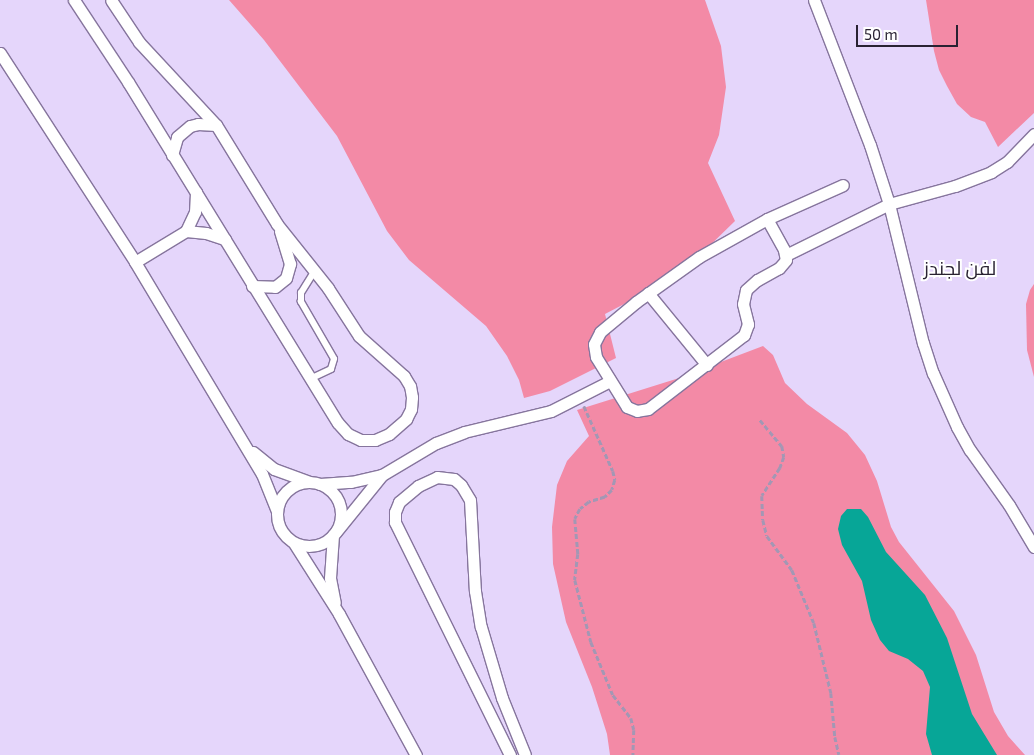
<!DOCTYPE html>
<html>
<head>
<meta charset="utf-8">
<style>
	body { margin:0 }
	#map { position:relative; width:1034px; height:755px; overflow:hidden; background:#e5d6fb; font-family:"Exo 2",Cairo,sans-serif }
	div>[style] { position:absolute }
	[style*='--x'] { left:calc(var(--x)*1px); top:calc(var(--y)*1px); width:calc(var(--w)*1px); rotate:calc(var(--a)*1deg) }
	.green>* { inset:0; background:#f38aa6 }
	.water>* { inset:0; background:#07a697 }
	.path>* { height:2.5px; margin-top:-1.25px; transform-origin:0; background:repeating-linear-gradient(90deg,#a397b4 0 5px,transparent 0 7.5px) }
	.roads { filter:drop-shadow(1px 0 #86759d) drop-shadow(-1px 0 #86759d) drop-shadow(0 1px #86759d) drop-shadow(0 -1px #86759d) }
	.service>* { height:5.5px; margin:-2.75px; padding:0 2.75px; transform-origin:2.75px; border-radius:2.75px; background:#fff }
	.minor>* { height:11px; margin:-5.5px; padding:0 5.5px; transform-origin:5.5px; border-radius:5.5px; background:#fff }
	.minor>.ring { margin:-5.5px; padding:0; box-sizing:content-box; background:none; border:11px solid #fff; border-radius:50% }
	span { translate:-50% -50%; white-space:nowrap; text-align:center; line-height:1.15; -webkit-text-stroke:4px #fff; paint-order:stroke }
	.neighbourhood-label { font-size:19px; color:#292232 }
	.scale { position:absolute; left:856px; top:25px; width:102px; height:22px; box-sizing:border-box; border:2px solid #292232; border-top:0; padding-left:6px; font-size:15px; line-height:18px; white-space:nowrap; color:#292232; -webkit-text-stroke:4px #fff; paint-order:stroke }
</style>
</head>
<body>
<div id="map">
	<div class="green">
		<div style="clip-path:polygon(229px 0,705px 0,721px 46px,726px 87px,719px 135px,708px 163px,735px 221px,697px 258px,653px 289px,605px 314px,616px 358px,550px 391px,524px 398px,519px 380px,507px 356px,486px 326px,409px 260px,387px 231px,337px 136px,264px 40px)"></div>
		<div style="clip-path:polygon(926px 0,1034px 0,1034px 113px,998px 147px,985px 122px,971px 117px,957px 104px,947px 86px,939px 70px,934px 51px)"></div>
		<div style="clip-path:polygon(1034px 284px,1034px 377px,1027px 350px,1026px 304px,1030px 290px)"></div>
		<div style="clip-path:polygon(763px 346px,773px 355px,785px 383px,807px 404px,847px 433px,865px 455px,877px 481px,891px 527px,899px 542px,954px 611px,976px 655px,994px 712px,1008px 736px,1025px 755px,610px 755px,607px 734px,592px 687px,566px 622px,553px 564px,552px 527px,557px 485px,567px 461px,589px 436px,577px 410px,676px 379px)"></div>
	</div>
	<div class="water">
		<div style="clip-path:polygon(847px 509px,861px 509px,868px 517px,886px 552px,925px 595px,947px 638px,972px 714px,997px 755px,932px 755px,926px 734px,930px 687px,923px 671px,908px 659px,889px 651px,880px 640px,871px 620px,862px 581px,842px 545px,838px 529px,841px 516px)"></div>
	</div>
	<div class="path">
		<div style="--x:584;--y:406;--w:71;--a:66"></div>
		<div style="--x:613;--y:471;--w:9;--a:77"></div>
		<div style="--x:615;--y:480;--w:10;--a:107"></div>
		<div style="--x:612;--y:490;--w:10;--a:135"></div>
		<div style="--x:605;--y:497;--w:17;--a:163"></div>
		<div style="--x:589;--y:502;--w:11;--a:142"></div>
		<div style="--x:580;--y:509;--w:11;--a:117"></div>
		<div style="--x:575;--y:519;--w:35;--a:85"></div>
		<div style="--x:578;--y:554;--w:26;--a:97"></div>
		<div style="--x:575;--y:580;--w:64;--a:75.5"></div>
		<div style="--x:591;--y:642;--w:57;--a:67.5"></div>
		<div style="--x:613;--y:695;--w:29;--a:52"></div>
		<div style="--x:631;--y:718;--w:12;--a:76"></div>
		<div style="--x:634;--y:730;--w:25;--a:92"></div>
		<div style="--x:760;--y:420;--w:34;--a:50"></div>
		<div style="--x:782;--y:446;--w:11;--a:80"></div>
		<div style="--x:784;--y:457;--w:12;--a:110"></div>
		<div style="--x:780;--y:468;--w:33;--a:123"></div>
		<div style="--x:762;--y:496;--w:24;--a:88"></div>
		<div style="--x:763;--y:520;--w:16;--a:76"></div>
		<div style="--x:767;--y:536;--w:42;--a:53.7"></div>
		<div style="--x:792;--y:570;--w:57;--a:67.5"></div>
		<div style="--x:814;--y:623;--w:72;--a:76.3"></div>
		<div style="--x:831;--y:693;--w:44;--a:84.8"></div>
		<div style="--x:835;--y:737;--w:18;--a:77"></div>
	</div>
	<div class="roads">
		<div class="service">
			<div style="--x:310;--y:379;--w:23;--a:-25"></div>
			<div style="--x:331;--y:369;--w:10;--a:-73"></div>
			<div style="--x:334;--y:359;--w:66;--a:-120.1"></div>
			<div style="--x:301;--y:302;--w:9;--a:-90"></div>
			<div style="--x:301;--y:293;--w:26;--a:-58"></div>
		</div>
		<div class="minor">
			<div style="--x:74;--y:0;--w:98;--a:56.6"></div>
			<div style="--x:128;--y:82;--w:400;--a:58.4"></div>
			<div style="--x:338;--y:423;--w:15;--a:48"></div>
			<div style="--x:348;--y:434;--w:14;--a:25"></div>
			<div style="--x:361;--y:440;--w:14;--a:0"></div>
			<div style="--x:375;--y:440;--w:15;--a:-23"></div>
			<div style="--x:389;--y:434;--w:23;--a:-41"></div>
			<div style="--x:406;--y:419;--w:11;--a:-63"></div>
			<div style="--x:411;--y:409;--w:12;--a:-85"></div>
			<div style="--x:412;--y:397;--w:11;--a:-100"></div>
			<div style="--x:410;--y:386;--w:12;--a:-121"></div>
			<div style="--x:404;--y:376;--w:60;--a:-138.4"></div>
			<div style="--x:359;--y:336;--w:57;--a:-122.9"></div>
			<div style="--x:328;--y:288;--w:82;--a:-128.6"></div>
			<div style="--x:277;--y:224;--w:116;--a:-121.6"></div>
			<div style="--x:216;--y:125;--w:113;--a:-132.9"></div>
			<div style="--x:139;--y:42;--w:50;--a:-123.7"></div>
			<div style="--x:814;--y:0;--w:155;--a:68.9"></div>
			<div style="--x:870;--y:145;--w:62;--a:72.1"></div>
			<div style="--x:889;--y:204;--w:143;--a:76.3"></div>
			<div style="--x:923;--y:343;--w:32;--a:72"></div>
			<div style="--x:933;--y:373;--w:59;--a:66"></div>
			<div style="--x:957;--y:427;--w:26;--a:61"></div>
			<div style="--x:970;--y:450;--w:67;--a:54.7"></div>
			<div style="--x:1009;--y:505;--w:49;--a:59.2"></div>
			<div style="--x:0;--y:53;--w:249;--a:57.1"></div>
			<div style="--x:135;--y:262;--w:247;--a:59.1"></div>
			<div style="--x:262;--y:474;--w:40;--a:68"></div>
			<div style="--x:172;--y:155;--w:19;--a:-74"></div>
			<div style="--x:177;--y:137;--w:17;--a:-40"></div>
			<div style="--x:190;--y:126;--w:8;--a:-14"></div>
			<div style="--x:198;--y:124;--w:18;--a:3"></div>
			<div style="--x:767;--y:219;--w:35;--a:61"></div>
			<div style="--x:784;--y:250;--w:10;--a:79"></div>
			<div style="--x:786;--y:260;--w:11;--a:131"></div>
			<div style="--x:779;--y:268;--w:25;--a:151"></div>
			<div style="--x:757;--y:280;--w:15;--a:138"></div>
			<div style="--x:746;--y:290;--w:14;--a:102"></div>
			<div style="--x:743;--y:304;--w:21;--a:76"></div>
			<div style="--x:748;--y:324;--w:12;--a:110"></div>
			<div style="--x:744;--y:335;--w:121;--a:142.4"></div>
			<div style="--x:648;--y:409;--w:11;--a:170"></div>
			<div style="--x:637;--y:411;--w:11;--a:-158"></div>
			<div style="--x:627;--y:407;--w:59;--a:-121.8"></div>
			<div style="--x:596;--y:357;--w:13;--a:-99"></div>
			<div style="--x:594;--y:344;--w:13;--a:-63"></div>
			<div style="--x:600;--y:332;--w:47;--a:-39.8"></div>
			<div style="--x:636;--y:302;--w:77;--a:-35.5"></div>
			<div style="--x:699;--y:257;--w:78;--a:-29.2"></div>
			<div style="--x:767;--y:219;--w:83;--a:-24.1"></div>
			<div style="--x:186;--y:231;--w:20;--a:6"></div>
			<div style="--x:206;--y:233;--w:20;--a:18"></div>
			<div style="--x:786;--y:255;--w:115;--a:-26.3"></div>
			<div style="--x:889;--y:204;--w:68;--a:-15.3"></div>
			<div style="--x:955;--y:186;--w:39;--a:-21"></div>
			<div style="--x:991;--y:172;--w:19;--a:-32"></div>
			<div style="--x:1007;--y:162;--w:39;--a:-46"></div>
			<div style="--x:135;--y:262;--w:60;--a:-31.3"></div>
			<div style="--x:186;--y:231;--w:21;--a:-65"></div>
			<div style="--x:195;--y:212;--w:20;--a:-87"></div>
			<div style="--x:252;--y:286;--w:23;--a:2"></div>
			<div style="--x:275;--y:287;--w:14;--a:-39"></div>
			<div style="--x:286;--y:278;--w:15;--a:-74"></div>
			<div style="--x:290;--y:264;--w:34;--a:-107"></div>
			<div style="--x:648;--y:293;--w:93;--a:50.7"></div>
			<div style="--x:253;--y:452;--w:27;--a:39"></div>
			<div style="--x:274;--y:469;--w:37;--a:20"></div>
			<div class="ring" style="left:277px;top:482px;width:53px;height:53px"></div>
			<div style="--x:320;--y:484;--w:31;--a:-4"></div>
			<div style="--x:351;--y:482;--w:31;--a:-13"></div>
			<div style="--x:335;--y:533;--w:75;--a:-51"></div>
			<div style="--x:382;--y:475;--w:63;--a:-30.7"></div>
			<div style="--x:436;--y:443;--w:30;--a:-21"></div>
			<div style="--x:464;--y:432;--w:89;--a:-13.6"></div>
			<div style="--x:551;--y:411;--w:66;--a:-27"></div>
			<div style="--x:333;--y:535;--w:43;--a:94"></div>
			<div style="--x:330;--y:578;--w:25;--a:79"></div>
			<div style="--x:294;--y:543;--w:84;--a:57.6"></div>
			<div style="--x:339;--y:614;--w:161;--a:61.4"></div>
			<div style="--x:510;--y:755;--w:260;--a:-116.3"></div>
			<div style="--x:395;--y:522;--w:10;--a:-90"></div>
			<div style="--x:395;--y:512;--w:11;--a:-68"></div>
			<div style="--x:399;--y:502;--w:25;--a:-40"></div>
			<div style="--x:418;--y:486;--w:21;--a:-25"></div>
			<div style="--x:437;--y:477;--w:17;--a:7"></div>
			<div style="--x:454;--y:479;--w:9;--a:41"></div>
			<div style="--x:461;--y:485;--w:17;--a:59"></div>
			<div style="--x:470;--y:500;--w:91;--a:86.9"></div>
			<div style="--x:475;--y:591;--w:36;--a:81"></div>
			<div style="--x:481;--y:627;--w:74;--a:73.5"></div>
			<div style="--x:502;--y:698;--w:61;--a:68"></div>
		</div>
	</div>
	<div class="neighbourhood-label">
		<span style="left:960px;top:268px">لفن لجندز</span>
	</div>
	<div class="scale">50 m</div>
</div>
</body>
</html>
